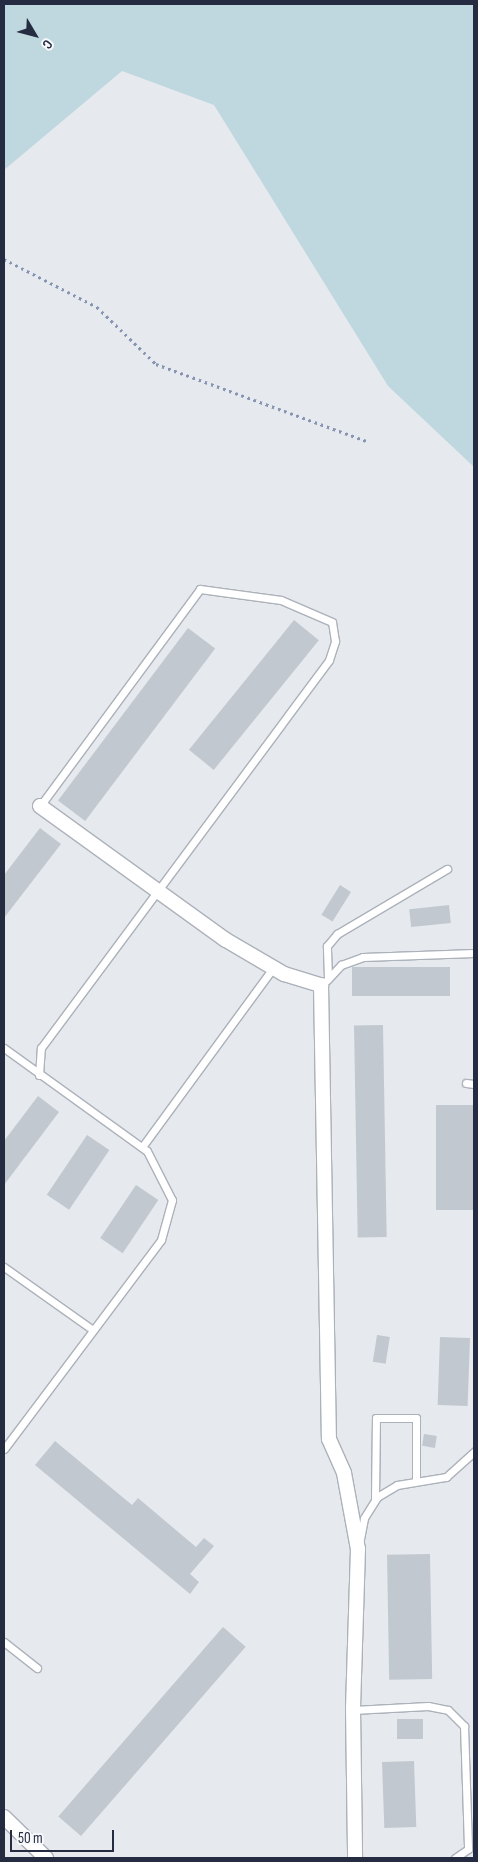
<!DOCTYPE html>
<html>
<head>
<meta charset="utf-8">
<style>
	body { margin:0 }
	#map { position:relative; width:478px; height:1862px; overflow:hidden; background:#e6eaee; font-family:"Sofia Sans Condensed",sans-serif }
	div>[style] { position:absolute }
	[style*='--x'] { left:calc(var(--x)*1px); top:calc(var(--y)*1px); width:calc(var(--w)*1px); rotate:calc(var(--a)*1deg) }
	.green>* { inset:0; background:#bfd7df }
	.building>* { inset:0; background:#c1c8cf; transform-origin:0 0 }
	.path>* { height:2.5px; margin-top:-1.25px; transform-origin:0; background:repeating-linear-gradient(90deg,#8794b2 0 2.5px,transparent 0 6.5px) }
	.roads { filter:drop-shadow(1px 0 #acb1ba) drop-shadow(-1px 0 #acb1ba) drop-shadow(0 1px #acb1ba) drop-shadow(0 -1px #acb1ba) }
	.service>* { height:7px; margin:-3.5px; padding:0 3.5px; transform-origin:3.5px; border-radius:3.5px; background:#fff }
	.minor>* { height:14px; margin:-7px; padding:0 7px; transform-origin:7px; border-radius:7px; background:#fff }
	.tertiary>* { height:14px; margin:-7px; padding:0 7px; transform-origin:7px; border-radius:7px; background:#fff }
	span { translate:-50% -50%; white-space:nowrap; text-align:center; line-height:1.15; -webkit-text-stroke:5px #f7f9fb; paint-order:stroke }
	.frame { position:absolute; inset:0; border:5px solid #252c41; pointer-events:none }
	.north { position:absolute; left:10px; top:10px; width:50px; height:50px; -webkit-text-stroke:4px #f7f9fb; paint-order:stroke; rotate:127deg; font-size:14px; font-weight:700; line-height:20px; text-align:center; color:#252c41 }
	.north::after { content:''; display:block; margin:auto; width:18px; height:22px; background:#252c41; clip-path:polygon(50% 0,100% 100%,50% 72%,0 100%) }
	.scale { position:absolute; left:10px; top:1830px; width:104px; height:22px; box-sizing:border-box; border:2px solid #252c41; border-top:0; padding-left:6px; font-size:15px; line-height:18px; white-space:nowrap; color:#252c41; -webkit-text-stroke:4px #f7f9fb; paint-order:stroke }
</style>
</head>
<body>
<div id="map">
	<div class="green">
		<div style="clip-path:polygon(4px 4px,474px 4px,474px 467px,388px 386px,214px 105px,122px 71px,4px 170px)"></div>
	</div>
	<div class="building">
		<div style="left:294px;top:620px;width:32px;height:167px;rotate:39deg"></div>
		<div style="left:188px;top:628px;width:34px;height:216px;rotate:37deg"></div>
		<div style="clip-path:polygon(40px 828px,61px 844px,4px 918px,4px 875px)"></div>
		<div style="left:340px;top:885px;width:13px;height:35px;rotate:32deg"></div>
		<div style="left:449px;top:905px;width:18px;height:40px;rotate:84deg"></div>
		<div style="left:450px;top:967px;width:29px;height:98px;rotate:90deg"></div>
		<div style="left:383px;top:1025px;width:212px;height:29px;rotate:89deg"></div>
		<div style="clip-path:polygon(38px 1096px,59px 1112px,4px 1185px,4px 1141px)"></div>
		<div style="left:436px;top:1105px;width:38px;height:105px"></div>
		<div style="left:87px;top:1135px;width:27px;height:72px;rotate:34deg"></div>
		<div style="left:136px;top:1185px;width:27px;height:64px;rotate:34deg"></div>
		<div style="left:377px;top:1335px;width:13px;height:27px;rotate:9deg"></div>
		<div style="left:440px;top:1337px;width:30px;height:68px;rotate:2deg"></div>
		<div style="left:424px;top:1434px;width:13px;height:12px;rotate:9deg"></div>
		<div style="clip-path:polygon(55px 1441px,132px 1505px,138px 1498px,196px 1547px,204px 1538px,214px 1546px,190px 1574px,199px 1582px,190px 1594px,35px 1465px)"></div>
		<div style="left:430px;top:1554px;width:125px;height:43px;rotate:89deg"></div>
		<div style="left:223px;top:1627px;width:30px;height:251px;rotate:41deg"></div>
		<div style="left:397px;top:1719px;width:26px;height:20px"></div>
		<div style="left:414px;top:1761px;width:66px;height:32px;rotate:88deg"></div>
	</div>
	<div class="path">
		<div style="--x:4;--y:259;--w:105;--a:27.3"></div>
		<div style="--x:97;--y:307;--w:82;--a:44"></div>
		<div style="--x:156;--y:364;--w:227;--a:20.1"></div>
	</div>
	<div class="roads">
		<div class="service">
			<div style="--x:328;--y:978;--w:32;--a:-92"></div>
			<div style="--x:327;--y:946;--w:16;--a:-50"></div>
			<div style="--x:337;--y:934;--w:128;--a:-30.6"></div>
			<div style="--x:327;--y:980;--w:21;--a:-47"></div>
			<div style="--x:341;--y:965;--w:23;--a:-20"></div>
			<div style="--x:363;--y:957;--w:111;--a:-2.1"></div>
			<div style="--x:4;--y:1048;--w:176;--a:35.8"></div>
			<div style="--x:147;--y:1151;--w:55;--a:63"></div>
			<div style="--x:172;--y:1200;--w:41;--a:105.4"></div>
			<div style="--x:161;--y:1240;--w:261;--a:126.9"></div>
			<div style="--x:39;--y:1075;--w:27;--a:-86"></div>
			<div style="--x:41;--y:1048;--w:483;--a:-53.4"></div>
			<div style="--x:329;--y:660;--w:20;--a:-72"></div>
			<div style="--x:335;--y:641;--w:19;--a:-99"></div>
			<div style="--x:332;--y:622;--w:56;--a:-156.7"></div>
			<div style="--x:281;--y:600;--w:82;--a:-172.3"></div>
			<div style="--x:200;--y:589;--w:270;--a:126.4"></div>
			<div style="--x:466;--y:1083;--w:8;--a:7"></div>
			<div style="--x:142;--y:1147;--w:222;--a:-53.8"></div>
			<div style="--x:4;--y:1267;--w:109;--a:35.3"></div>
			<div style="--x:375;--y:1498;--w:80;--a:-89.3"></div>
			<div style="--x:376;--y:1418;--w:40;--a:0"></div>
			<div style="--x:416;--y:1418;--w:63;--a:90"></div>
			<div style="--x:360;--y:1539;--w:21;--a:-79"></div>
			<div style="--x:364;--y:1518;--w:25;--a:-58"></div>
			<div style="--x:377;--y:1497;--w:23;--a:-31"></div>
			<div style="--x:397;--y:1485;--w:50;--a:-9.3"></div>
			<div style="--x:446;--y:1477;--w:38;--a:-42"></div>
			<div style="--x:4;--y:1642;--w:42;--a:38.2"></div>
			<div style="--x:353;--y:1710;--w:75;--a:-3.1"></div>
			<div style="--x:428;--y:1706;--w:20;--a:11"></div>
			<div style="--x:448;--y:1710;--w:23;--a:45"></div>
			<div style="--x:464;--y:1726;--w:123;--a:88.1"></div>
			<div style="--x:468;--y:1849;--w:16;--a:145"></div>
		</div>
		<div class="minor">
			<div style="--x:40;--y:806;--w:229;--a:35.8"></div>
			<div style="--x:226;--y:940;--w:67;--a:30.4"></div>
			<div style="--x:284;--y:974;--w:39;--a:17"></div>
			<div style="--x:321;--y:985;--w:454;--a:89"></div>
			<div style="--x:329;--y:1439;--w:37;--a:66"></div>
			<div style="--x:344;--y:1473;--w:77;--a:79.6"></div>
			<div style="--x:358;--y:1549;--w:159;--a:91.8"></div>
			<div style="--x:353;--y:1708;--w:150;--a:89.2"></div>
		</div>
		<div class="tertiary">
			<div style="--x:4;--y:1817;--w:59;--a:44.3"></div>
		</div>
	</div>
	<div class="frame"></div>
	<div class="north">С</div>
	<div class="scale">50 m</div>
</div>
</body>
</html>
